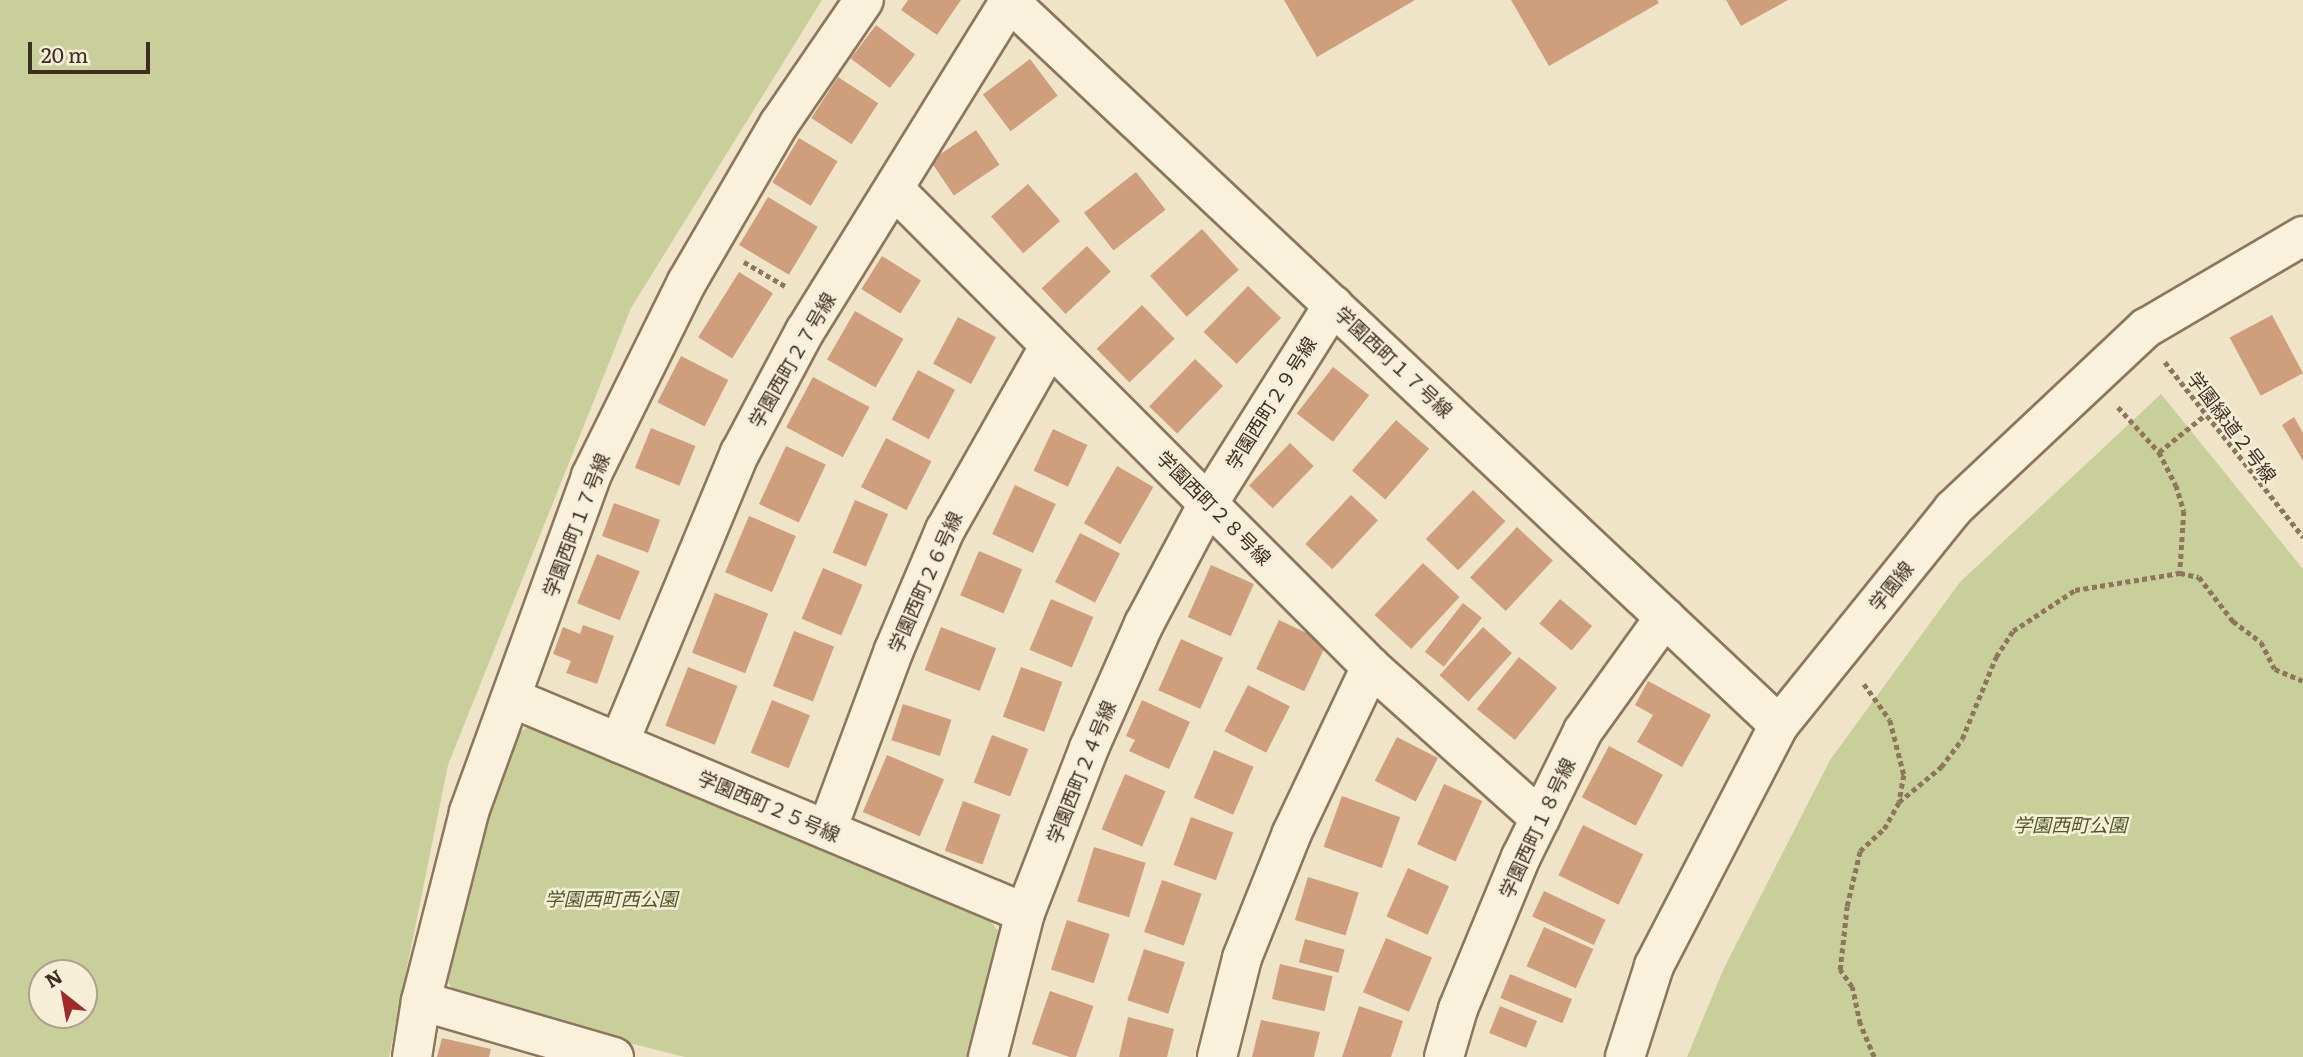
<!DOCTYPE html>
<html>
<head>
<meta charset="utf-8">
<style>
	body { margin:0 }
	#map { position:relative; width:2303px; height:1057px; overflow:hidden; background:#f0e4c8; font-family:Literata,"Noto Sans JP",serif }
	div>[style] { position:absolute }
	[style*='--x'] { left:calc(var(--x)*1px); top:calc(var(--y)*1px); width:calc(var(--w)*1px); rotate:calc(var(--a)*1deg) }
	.green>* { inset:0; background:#c9cf9b }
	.building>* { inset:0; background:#cf9f7d; transform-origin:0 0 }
	.path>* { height:4.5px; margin-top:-2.25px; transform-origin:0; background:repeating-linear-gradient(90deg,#8d765c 0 5px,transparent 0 8.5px) }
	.roads { filter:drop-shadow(2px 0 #8d765c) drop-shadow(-2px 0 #8d765c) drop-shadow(0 2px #8d765c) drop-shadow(0 -2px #8d765c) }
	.minor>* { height:38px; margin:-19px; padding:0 19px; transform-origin:19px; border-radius:19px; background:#faf1dc }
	span { translate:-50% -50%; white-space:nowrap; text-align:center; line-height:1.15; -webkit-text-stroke:5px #f7eed8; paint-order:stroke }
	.street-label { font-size:19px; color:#3d2e20 }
	.park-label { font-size:19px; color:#4d5a26; font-style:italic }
	.north { position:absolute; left:28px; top:959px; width:70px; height:70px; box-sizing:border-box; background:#f7eed8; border:2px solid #ada18e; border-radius:50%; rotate:329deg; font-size:19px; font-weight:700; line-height:28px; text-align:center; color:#3d2e20 }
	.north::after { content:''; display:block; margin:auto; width:24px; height:32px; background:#9e2a2b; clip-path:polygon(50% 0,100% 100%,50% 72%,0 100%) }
	.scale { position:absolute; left:28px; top:42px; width:122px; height:32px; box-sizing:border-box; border:4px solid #3d2e20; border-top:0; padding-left:9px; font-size:21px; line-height:24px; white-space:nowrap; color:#3d2e20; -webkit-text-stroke:5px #f7eed8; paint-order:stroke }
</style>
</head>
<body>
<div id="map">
	<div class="green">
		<div style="clip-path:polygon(evenodd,0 0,822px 0,631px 308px,448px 765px,389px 1057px,0 1057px,0 0,84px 973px,84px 1015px,42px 1015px,42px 973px,84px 973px)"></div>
		<div style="clip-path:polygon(2161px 394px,2303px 569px,2303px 1057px,1687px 1057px,1724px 968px,1830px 760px,1960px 582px)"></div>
		<div style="clip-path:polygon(538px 721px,983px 912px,1004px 938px,969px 1057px,685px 1057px,458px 1000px,443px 972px,513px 736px)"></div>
	</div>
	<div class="building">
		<div style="clip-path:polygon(908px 0,961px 0,937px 35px,901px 10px)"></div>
		<div style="clip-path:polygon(1284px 0,1415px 0,1317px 57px)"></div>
		<div style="clip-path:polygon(1511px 0,1657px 0,1659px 3px,1549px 66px)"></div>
		<div style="clip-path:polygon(1726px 0,1788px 0,1741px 26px)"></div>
		<div style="left:876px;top:25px;width:49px;height:42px;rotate:37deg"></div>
		<div style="left:1030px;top:59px;width:46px;height:59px;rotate:53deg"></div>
		<div style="left:838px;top:77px;width:48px;height:49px;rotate:33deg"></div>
		<div style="left:976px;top:130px;width:42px;height:55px;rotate:56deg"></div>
		<div style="left:799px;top:138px;width:45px;height:52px;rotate:31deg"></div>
		<div style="left:1136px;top:172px;width:48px;height:66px;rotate:52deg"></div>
		<div style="left:1028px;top:184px;width:49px;height:49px;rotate:49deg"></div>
		<div style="left:768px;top:197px;width:58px;height:56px;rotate:31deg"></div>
		<div style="left:1202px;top:229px;width:55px;height:70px;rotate:48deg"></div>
		<div style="left:1087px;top:246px;width:35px;height:62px;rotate:47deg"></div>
		<div style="left:882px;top:256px;width:46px;height:39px;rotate:32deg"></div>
		<div style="left:739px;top:272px;width:40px;height:77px;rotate:32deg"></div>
		<div style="left:1248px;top:286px;width:46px;height:64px;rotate:44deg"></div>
		<div style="left:1142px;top:305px;width:47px;height:63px;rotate:46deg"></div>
		<div style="left:855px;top:311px;width:56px;height:56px;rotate:30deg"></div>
		<div style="left:2272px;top:315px;width:66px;height:48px;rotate:62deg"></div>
		<div style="left:958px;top:317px;width:43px;height:53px;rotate:28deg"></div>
		<div style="left:681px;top:356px;width:53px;height:52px;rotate:27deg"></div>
		<div style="left:1195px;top:359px;width:39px;height:66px;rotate:44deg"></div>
		<div style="left:1333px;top:367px;width:46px;height:59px;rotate:38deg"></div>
		<div style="left:918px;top:370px;width:42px;height:56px;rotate:28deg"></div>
		<div style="left:813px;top:377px;width:64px;height:57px;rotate:28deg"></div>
		<div style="clip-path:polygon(2294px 417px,2303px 433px,2303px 461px,2282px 425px)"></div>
		<div style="left:1396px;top:420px;width:44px;height:67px;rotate:41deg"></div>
		<div style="left:651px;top:428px;width:48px;height:43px;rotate:22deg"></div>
		<div style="left:1053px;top:429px;width:38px;height:46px;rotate:25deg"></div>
		<div style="left:886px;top:438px;width:51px;height:55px;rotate:27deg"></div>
		<div style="left:1290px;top:443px;width:33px;height:59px;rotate:44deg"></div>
		<div style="left:786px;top:446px;width:44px;height:64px;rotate:25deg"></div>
		<div style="left:1117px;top:466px;width:42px;height:66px;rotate:30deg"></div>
		<div style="left:1015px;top:485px;width:45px;height:54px;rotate:25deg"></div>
		<div style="left:1473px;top:490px;width:45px;height:68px;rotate:44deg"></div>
		<div style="left:1351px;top:495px;width:37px;height:67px;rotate:43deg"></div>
		<div style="left:855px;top:500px;width:36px;height:57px;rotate:23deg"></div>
		<div style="left:614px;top:503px;width:49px;height:35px;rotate:20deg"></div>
		<div style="left:749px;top:516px;width:51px;height:61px;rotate:23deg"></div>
		<div style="left:1517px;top:527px;width:49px;height:69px;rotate:43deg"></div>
		<div style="left:1080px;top:533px;width:45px;height:55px;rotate:27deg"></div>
		<div style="left:979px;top:551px;width:47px;height:48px;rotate:23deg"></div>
		<div style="left:597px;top:554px;width:46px;height:53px;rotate:22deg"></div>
		<div style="left:1423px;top:563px;width:50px;height:71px;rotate:43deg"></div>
		<div style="left:1211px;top:565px;width:47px;height:57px;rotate:24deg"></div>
		<div style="left:823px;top:568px;width:43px;height:55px;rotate:23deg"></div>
		<div style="left:715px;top:593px;width:57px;height:64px;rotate:21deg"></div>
		<div style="left:1051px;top:599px;width:46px;height:55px;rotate:23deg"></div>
		<div style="left:1560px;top:599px;width:42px;height:32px;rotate:40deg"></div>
		<div style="left:1463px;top:603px;width:24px;height:62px;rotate:38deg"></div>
		<div style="left:1279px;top:620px;width:53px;height:54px;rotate:25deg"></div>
		<div style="clip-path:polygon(583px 625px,614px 636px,597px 684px,566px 673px,571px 661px,553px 654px,563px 627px,580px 634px)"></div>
		<div style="left:941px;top:627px;width:59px;height:46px;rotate:21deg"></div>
		<div style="left:1483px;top:627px;width:39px;height:65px;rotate:42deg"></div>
		<div style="left:794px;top:631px;width:43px;height:59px;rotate:21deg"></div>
		<div style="left:1181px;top:639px;width:46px;height:56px;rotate:24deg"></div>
		<div style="left:1519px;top:657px;width:49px;height:67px;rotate:39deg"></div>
		<div style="left:688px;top:667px;width:53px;height:63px;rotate:21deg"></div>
		<div style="left:1021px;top:667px;width:44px;height:53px;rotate:20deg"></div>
		<div style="clip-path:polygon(1648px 681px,1711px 715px,1682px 767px,1637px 742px,1653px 715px,1635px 705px)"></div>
		<div style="left:1248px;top:685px;width:47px;height:52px;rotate:27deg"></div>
		<div style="left:772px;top:700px;width:41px;height:57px;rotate:22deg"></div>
		<div style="clip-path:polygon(1142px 700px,1190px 722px,1169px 769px,1129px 751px,1135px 740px,1126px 736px)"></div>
		<div style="left:903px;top:704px;width:51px;height:38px;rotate:18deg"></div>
		<div style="left:992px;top:735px;width:39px;height:51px;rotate:21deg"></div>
		<div style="left:1397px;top:737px;width:46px;height:49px;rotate:27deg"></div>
		<div style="left:1609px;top:746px;width:61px;height:58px;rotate:28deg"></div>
		<div style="left:1214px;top:750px;width:43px;height:52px;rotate:23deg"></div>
		<div style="left:887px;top:755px;width:62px;height:62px;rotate:23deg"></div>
		<div style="left:1125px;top:774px;width:44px;height:60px;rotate:23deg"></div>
		<div style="left:1444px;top:784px;width:42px;height:66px;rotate:24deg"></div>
		<div style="left:1342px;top:796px;width:62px;height:54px;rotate:20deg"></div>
		<div style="left:963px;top:801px;width:40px;height:53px;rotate:20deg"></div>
		<div style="left:1191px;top:817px;width:45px;height:51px;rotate:20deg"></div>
		<div style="left:1583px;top:825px;width:67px;height:56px;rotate:26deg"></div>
		<div style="left:1094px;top:847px;width:54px;height:57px;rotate:17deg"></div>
		<div style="left:1408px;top:868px;width:45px;height:53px;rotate:24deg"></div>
		<div style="left:1308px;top:877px;width:53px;height:45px;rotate:17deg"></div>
		<div style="left:1162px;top:880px;width:42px;height:55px;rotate:19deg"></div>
		<div style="left:1544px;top:891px;width:68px;height:28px;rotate:25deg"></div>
		<div style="left:1067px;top:920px;width:45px;height:52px;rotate:18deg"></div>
		<div style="left:1544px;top:927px;width:54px;height:43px;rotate:24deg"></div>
		<div style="left:1386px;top:938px;width:50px;height:59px;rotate:23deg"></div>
		<div style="left:1305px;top:939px;width:41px;height:24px;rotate:15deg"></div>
		<div style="left:1144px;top:949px;width:43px;height:54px;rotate:18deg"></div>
		<div style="left:1280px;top:964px;width:54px;height:36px;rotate:13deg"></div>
		<div style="left:1510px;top:974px;width:67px;height:26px;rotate:22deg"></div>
		<div style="left:1050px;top:991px;width:46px;height:56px;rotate:19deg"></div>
		<div style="clip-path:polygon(1359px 1006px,1403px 1021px,1391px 1057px,1342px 1057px)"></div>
		<div style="left:1500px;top:1006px;width:40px;height:29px;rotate:22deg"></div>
		<div style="clip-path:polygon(1128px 1017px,1174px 1029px,1167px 1057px,1119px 1057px)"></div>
		<div style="clip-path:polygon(1261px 1020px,1320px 1032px,1314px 1057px,1252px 1057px)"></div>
		<div style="clip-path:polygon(442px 1038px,491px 1049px,489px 1057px,437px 1057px)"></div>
	</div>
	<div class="path">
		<div style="--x:744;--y:262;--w:48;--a:30.3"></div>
		<div style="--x:2165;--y:362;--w:223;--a:51.7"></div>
		<div style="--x:2118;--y:407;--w:61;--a:47.7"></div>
		<div style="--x:2159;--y:452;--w:37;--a:63"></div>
		<div style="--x:2176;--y:485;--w:27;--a:73"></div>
		<div style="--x:2184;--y:511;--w:62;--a:93.7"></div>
		<div style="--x:2159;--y:452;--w:59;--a:-38.8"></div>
		<div style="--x:1864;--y:684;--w:44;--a:54.2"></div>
		<div style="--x:1890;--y:720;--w:57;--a:75.7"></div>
		<div style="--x:1904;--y:775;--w:27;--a:100"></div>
		<div style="--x:1874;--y:1057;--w:36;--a:-113"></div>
		<div style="--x:1860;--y:1024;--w:38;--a:-102"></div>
		<div style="--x:1852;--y:987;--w:21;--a:-125"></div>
		<div style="--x:1840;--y:970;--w:64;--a:-83.8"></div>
		<div style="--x:1847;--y:906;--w:57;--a:-76.7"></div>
		<div style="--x:1860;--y:851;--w:33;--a:-43"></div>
		<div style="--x:1884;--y:829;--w:31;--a:-61"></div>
		<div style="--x:1899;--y:802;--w:55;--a:-39.8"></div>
		<div style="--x:1941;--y:767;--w:35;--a:-53"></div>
		<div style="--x:1962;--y:739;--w:89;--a:-67.5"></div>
		<div style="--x:1996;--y:657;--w:31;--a:-57"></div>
		<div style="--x:2013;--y:631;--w:74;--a:-33.5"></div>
		<div style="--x:2075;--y:590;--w:106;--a:-9.2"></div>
		<div style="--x:2180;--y:573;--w:19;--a:12"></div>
		<div style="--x:2199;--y:577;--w:56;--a:52.3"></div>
		<div style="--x:2233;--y:621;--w:35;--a:37"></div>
		<div style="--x:2261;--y:642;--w:30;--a:63"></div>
		<div style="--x:2275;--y:669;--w:30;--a:23"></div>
	</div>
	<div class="roads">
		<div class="minor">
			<div style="--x:1008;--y:0;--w:1058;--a:43.24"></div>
			<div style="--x:895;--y:190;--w:674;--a:45.06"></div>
			<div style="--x:1371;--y:667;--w:227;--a:41.8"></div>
			<div style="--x:512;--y:698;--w:556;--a:22.74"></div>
			<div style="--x:619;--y:743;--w:314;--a:-67.4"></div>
			<div style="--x:740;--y:453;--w:138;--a:-62"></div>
			<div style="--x:805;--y:331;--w:388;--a:-58.2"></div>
			<div style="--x:827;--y:830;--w:192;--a:-69.6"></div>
			<div style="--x:894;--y:650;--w:130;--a:-67"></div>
			<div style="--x:945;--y:530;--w:210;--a:-60.4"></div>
			<div style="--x:421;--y:1001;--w:201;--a:16.2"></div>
			<div style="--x:412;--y:1057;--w:57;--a:-80.9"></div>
			<div style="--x:421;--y:1001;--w:195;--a:-75.7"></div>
			<div style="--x:469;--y:812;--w:357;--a:-70"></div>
			<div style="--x:591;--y:476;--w:216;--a:-63.7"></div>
			<div style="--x:687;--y:282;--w:183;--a:-59.8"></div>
			<div style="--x:779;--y:124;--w:150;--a:-55.6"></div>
			<div style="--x:988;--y:1057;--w:149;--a:-75.6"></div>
			<div style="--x:1025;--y:913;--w:177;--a:-68.8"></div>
			<div style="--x:1089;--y:748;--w:136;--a:-66.1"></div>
			<div style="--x:1144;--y:624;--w:138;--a:-62"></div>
			<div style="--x:1209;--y:502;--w:233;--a:-57.8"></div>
			<div style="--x:1217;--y:1057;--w:102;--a:-75.8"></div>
			<div style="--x:1242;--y:958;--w:135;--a:-68.2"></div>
			<div style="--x:1292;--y:833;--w:184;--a:-64.6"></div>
			<div style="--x:1444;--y:1057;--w:50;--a:-73.7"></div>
			<div style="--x:1458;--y:1009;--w:165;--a:-67.5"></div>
			<div style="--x:1521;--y:857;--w:140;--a:-63.8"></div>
			<div style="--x:1583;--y:731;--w:140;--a:-54.3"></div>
			<div style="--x:1625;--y:1057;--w:96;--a:-72.3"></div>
			<div style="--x:1654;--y:966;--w:271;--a:-62.6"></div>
			<div style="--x:1779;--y:725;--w:277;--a:-51.1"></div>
			<div style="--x:1953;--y:509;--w:265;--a:-43.2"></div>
			<div style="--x:2146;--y:328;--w:182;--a:-30.4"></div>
		</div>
	</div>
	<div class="street-label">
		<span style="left:792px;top:360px;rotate:-60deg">学園西町２７号線</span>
		<span style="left:1394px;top:362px;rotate:43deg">学園西町１７号線</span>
		<span style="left:1271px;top:403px;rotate:-58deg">学園西町２９号線</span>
		<span style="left:2232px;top:427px;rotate:53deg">学園緑道２号線</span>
		<span style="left:1214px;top:508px;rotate:45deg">学園西町２８号線</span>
		<span style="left:576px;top:525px;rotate:-69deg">学園西町１７号線</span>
		<span style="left:925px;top:582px;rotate:-66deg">学園西町２６号線</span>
		<span style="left:1891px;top:586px;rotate:-51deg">学園線</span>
		<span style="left:1081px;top:772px;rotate:-68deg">学園西町２４号線</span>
		<span style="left:769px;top:806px;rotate:23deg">学園西町２５号線</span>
		<span style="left:1537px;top:828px;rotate:-65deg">学園西町１８号線</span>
	</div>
	<div class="park-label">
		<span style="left:2070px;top:825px">学園西町公園</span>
		<span style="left:611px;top:899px">学園西町西公園</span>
	</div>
	<div class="north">N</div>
	<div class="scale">20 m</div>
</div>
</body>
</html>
